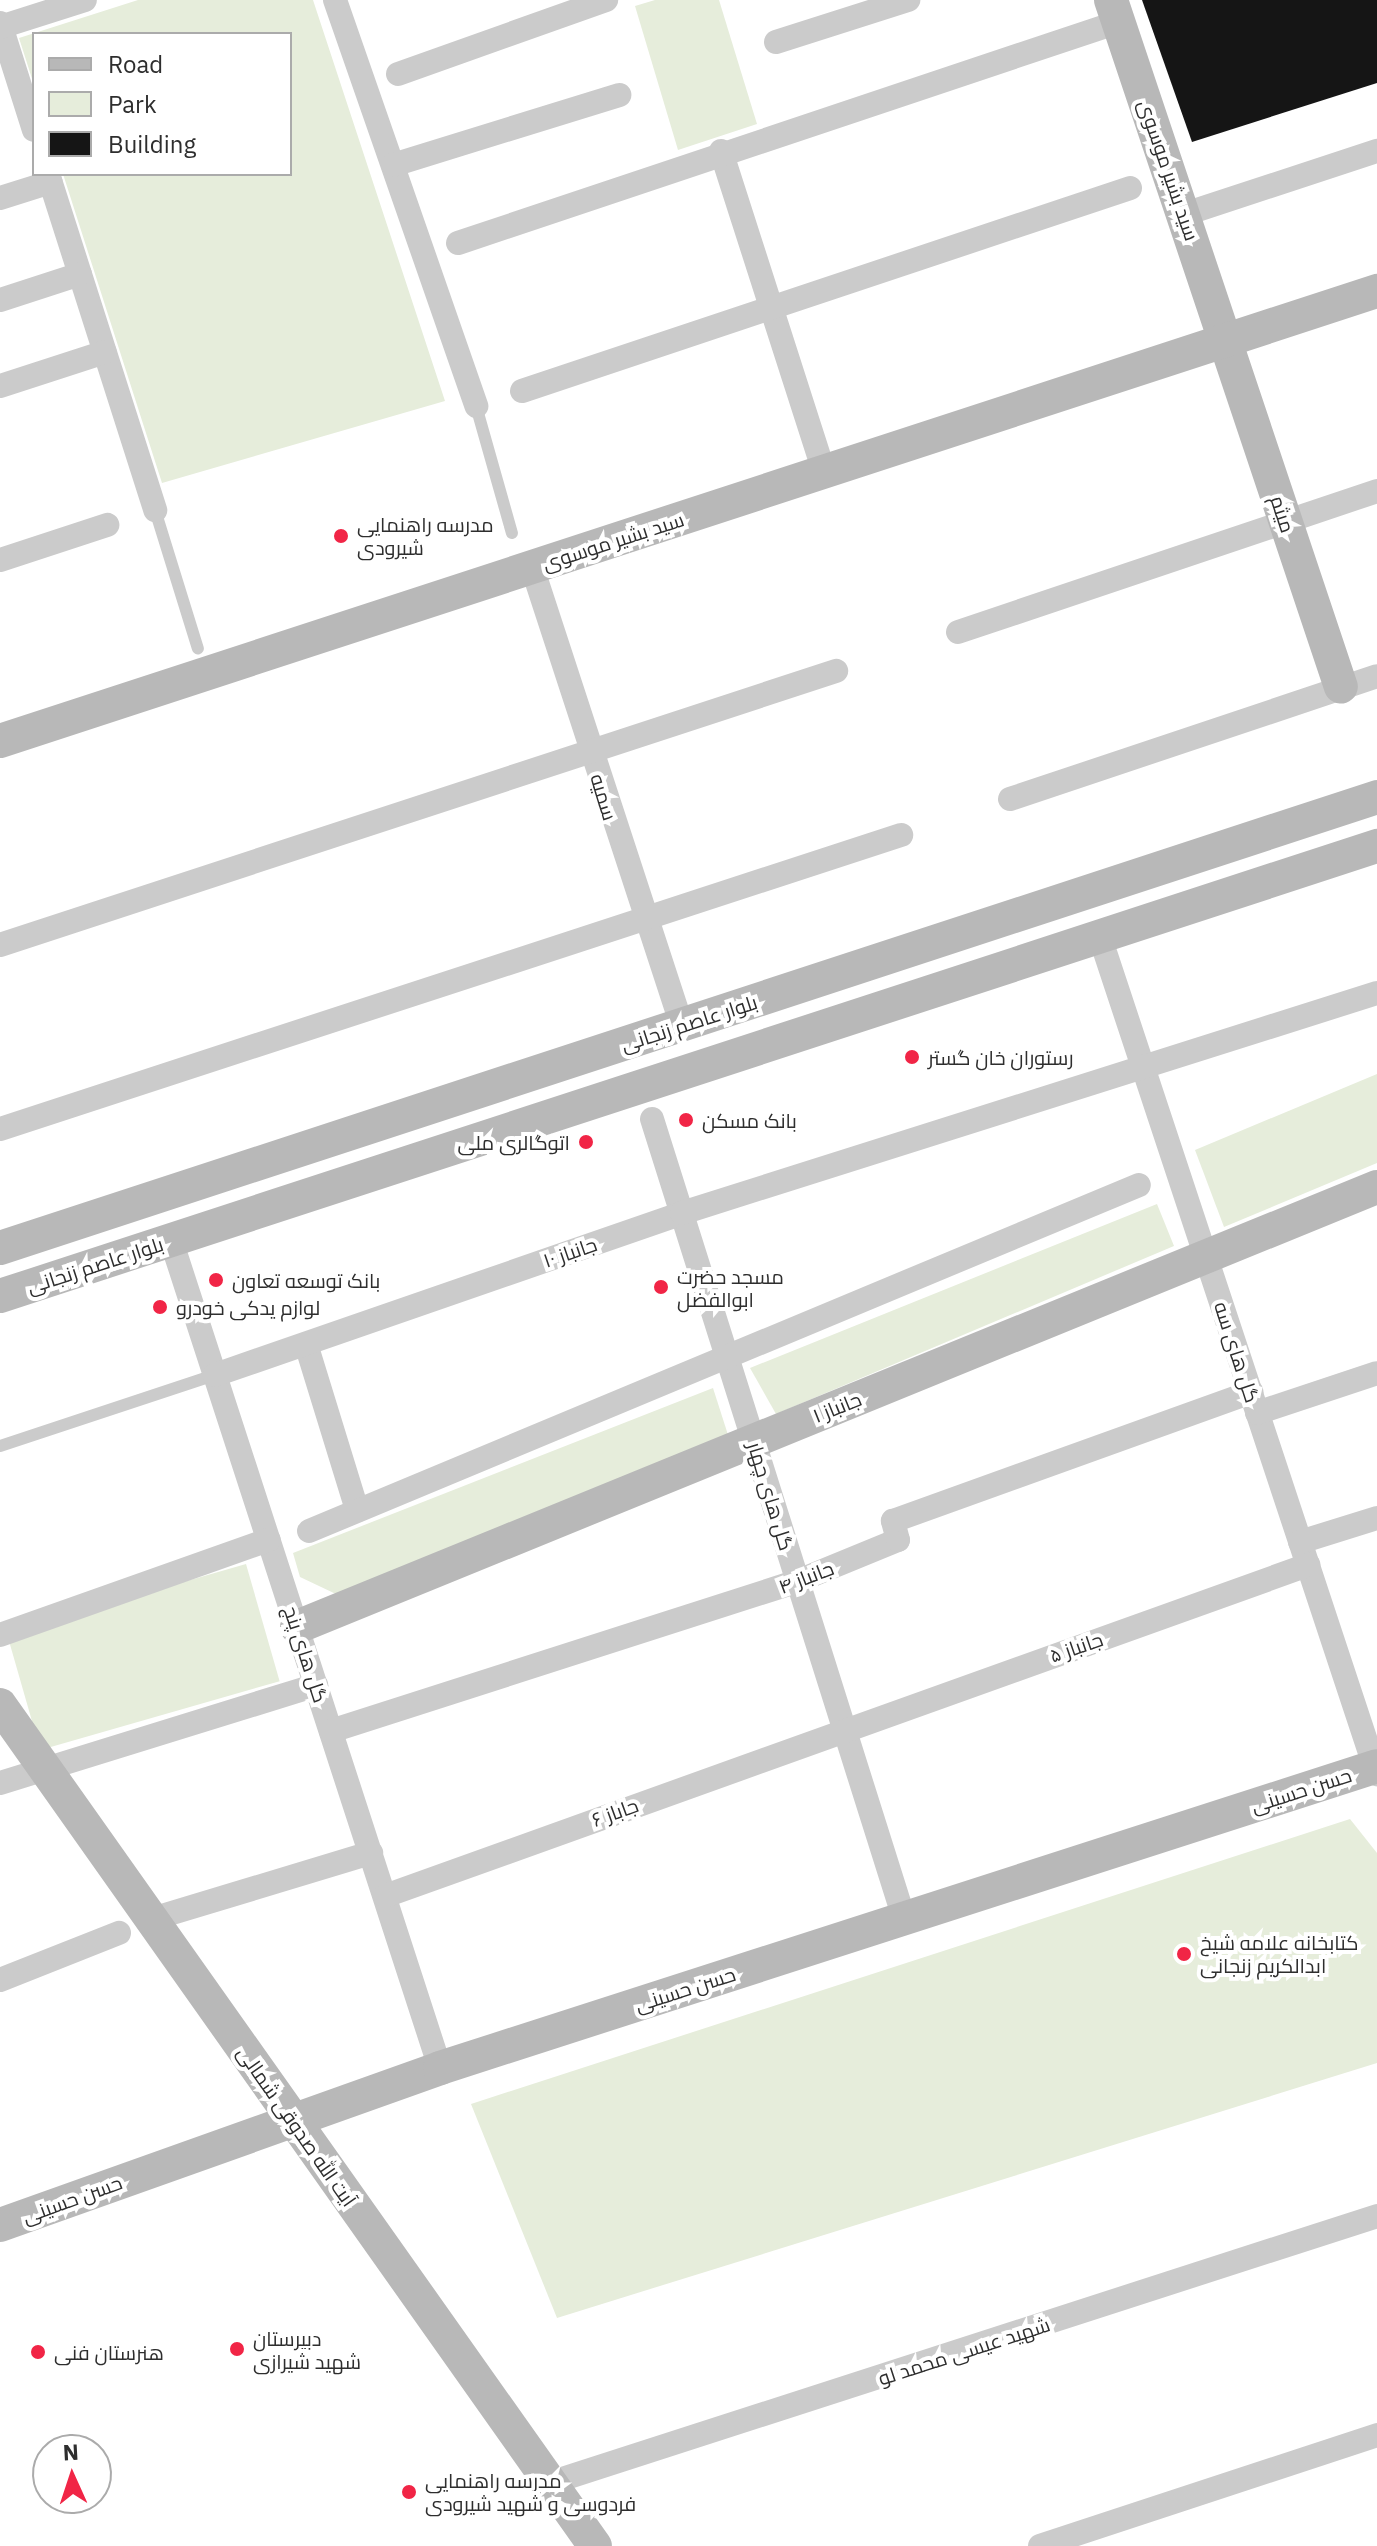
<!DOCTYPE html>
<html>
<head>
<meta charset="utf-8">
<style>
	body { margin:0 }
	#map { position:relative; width:1377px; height:2546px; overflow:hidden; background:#fff; font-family:"IBM Plex Sans",Cairo,sans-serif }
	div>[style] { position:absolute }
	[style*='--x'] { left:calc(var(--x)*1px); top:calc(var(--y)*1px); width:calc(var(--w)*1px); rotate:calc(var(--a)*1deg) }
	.green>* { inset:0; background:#e6eddb; transform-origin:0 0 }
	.building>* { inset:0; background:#151515 }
	.lane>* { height:12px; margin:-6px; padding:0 6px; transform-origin:6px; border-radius:6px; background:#cbcbcb }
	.street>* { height:24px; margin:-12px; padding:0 12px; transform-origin:12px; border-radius:12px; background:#cbcbcb }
	.secondary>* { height:34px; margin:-17px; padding:0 17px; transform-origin:17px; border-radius:17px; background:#b8b8b8 }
	.dots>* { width:22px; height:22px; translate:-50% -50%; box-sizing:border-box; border:4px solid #fff; border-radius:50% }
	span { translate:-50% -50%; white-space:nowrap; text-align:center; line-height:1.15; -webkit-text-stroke:8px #fff; paint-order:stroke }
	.street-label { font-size:20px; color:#2e2e2e }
	.poi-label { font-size:20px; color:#2e2e2e }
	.left { translate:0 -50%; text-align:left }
	.right { translate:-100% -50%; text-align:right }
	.legend { position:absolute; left:32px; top:32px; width:260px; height:144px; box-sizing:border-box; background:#fff; border:2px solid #ababab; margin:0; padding:10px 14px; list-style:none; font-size:24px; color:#2e2e2e }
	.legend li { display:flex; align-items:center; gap:16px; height:40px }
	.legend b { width:40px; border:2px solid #ababab }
	.north { position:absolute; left:32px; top:2434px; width:80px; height:80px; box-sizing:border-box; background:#fff; border:2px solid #ababab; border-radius:50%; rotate:357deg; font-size:22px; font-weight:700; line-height:32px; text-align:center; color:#2e2e2e }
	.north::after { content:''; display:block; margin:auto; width:28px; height:36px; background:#f12546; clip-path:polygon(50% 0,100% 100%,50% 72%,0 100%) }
</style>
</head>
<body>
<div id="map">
	<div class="green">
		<div style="clip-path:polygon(138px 0,313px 0,445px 401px,162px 483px,63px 174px,290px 174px,290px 34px,34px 34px,34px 85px,19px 38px)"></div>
		<div style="clip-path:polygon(655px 0,719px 0,757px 124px,678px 150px,635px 6px)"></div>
		<div style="clip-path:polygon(1377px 1074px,1377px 1163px,1224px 1227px,1195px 1150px)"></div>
		<div style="clip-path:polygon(1157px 1204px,1174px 1246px,776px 1414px,750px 1368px)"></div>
		<div style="clip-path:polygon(713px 1388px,729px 1438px,338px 1595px,300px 1577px,293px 1553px)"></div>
		<div style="left:246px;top:1564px;width:122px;height:249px;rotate:74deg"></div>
		<div style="clip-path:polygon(1350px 1819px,1377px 1853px,1377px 2063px,557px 2318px,471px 2104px)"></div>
	</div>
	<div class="building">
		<div style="clip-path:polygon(1142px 0,1377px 0,1377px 83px,1192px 142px)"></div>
	</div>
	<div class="lane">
		<div style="--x:476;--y:406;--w:132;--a:74.2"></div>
		<div style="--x:155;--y:510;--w:145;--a:72.8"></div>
		<div style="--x:0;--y:1446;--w:226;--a:-18.3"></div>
	</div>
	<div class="street">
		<div style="--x:335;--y:0;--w:430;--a:70.8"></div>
		<div style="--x:0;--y:23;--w:112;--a:72.4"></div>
		<div style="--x:0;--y:27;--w:89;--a:-17.6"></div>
		<div style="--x:776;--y:42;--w:139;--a:-17.7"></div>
		<div style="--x:398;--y:74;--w:221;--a:-19.6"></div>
		<div style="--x:721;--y:151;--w:337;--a:72.2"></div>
		<div style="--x:393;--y:165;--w:237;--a:-17.2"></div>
		<div style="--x:48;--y:174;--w:353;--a:72.3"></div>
		<div style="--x:0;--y:198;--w:53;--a:-17.4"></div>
		<div style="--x:1185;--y:214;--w:202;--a:-18.2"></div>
		<div style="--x:458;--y:243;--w:696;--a:-18.51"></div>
		<div style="--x:0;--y:300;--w:84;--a:-18"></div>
		<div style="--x:0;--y:386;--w:110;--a:-17.9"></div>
		<div style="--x:522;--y:391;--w:641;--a:-18.46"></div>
		<div style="--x:0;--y:560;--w:113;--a:-18.1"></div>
		<div style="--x:532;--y:567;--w:482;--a:71.9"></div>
		<div style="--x:958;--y:632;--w:442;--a:-18.6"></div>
		<div style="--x:1010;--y:799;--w:387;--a:-18.5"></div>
		<div style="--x:1100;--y:937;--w:882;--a:71.69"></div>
		<div style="--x:0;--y:945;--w:880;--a:-18.15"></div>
		<div style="--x:652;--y:1119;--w:838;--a:72.5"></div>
		<div style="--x:0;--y:1129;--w:948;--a:-18.07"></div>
		<div style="--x:171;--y:1240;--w:871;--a:72"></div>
		<div style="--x:306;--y:1344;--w:174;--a:72.9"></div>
		<div style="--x:215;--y:1375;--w:494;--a:-19.1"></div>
		<div style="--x:682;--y:1213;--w:729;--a:-17.57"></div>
		<div style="--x:1257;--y:1413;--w:126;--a:-18.4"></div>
		<div style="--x:309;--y:1531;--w:899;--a:-22.63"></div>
		<div style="--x:1300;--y:1542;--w:81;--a:-17.3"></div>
		<div style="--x:0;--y:1635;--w:285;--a:-19.5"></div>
		<div style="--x:331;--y:1731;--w:490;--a:-17.8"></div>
		<div style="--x:798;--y:1581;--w:108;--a:-22.3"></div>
		<div style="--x:898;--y:1540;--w:20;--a:-105"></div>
		<div style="--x:893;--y:1521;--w:381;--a:-19.8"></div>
		<div style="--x:0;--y:1783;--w:331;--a:-17.2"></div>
		<div style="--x:385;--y:1896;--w:981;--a:-19.73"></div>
		<div style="--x:152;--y:1919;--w:229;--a:-16.8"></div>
		<div style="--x:0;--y:1980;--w:128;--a:-21.6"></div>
		<div style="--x:550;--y:2483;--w:869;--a:-17.89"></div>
		<div style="--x:1040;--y:2546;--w:355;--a:-18.2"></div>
	</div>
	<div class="secondary">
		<div style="--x:1111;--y:0;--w:724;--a:71.49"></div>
		<div style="--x:0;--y:741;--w:1449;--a:-18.1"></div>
		<div style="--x:0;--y:1248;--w:1449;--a:-18.13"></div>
		<div style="--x:0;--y:1296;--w:1449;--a:-18.1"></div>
		<div style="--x:297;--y:1627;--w:1166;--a:-22.17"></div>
		<div style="--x:0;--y:1705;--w:1030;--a:54.72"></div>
		<div style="--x:0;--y:2225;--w:467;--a:-19.6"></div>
		<div style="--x:440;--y:2068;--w:984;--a:-17.86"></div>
	</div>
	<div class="dots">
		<div style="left:341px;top:536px;background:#f12546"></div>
		<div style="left:912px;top:1057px;background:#f12546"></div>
		<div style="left:686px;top:1120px;background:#f12546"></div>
		<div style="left:586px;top:1142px;background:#f12546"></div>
		<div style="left:216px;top:1280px;background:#f12546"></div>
		<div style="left:661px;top:1287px;background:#f12546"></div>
		<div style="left:160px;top:1307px;background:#f12546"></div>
		<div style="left:1184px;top:1954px;background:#f12546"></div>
		<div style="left:237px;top:2349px;background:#f12546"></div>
		<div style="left:38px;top:2352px;background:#f12546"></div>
		<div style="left:409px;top:2492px;background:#f12546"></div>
	</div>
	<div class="street-label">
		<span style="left:1169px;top:170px;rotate:71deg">سید بشیر موسوی</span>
		<span style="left:1283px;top:514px;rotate:72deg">میثم</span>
		<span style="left:613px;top:541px;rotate:-18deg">سید بشیر موسوی</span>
		<span style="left:604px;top:797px;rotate:73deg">سمیه</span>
		<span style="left:689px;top:1023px;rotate:-18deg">بلوار عاصم زنجانی</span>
		<span style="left:570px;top:1252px;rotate:-19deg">جانباز ۱۰</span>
		<span style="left:95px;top:1265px;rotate:-18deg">بلوار عاصم زنجانی</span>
		<span style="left:1237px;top:1352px;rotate:72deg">گل های سه</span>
		<span style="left:837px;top:1407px;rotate:-22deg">جانباز ۱</span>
		<span style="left:771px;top:1496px;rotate:73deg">گل های چهار</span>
		<span style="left:806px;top:1577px;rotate:-21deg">جانباز ۴</span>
		<span style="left:1076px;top:1647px;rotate:-19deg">جانباز ۵</span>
		<span style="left:306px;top:1654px;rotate:72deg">گل های پنج</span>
		<span style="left:1301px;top:1790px;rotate:-18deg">حسن حسینی</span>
		<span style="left:615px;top:1812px;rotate:-20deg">جاباز ۶</span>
		<span style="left:685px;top:1989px;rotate:-18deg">حسن حسینی</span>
		<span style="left:297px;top:2126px;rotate:55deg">آیت الله صدوقی شمالی</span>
		<span style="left:72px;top:2199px;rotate:-20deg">حسن حسینی</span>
		<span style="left:964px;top:2351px;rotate:-18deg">شهید عیسی محمد لو</span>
	</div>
	<div class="poi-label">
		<span class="left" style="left:357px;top:536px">مدرسه راهنمایی<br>شیرودی</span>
		<span class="left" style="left:928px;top:1057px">رستوران خان گستر</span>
		<span class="left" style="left:702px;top:1120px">بانک مسکن</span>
		<span class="right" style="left:570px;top:1142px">اتوگالری ملی</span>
		<span class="left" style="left:677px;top:1288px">مسجد حضرت<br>ابوالفضل</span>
		<span class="left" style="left:232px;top:1280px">بانک توسعه تعاون</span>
		<span class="left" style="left:176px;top:1307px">لوازم یدکی خودرو</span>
		<span class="left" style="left:1200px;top:1954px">کتابخانه علامه شیخ<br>ابدالکریم زنجانی</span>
		<span class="left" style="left:253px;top:2350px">دبیرستان<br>شهید شیرازی</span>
		<span class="left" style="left:54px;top:2352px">هنرستان فنی</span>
		<span class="left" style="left:425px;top:2492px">مدرسه راهنمایی<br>فردوسی و شهید شیرودی</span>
	</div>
	<ul class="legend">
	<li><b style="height:10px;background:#b8b8b8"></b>Road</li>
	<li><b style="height:22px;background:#e6eddb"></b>Park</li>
	<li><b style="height:22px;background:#151515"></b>Building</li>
	</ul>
	<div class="north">N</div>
</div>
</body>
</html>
